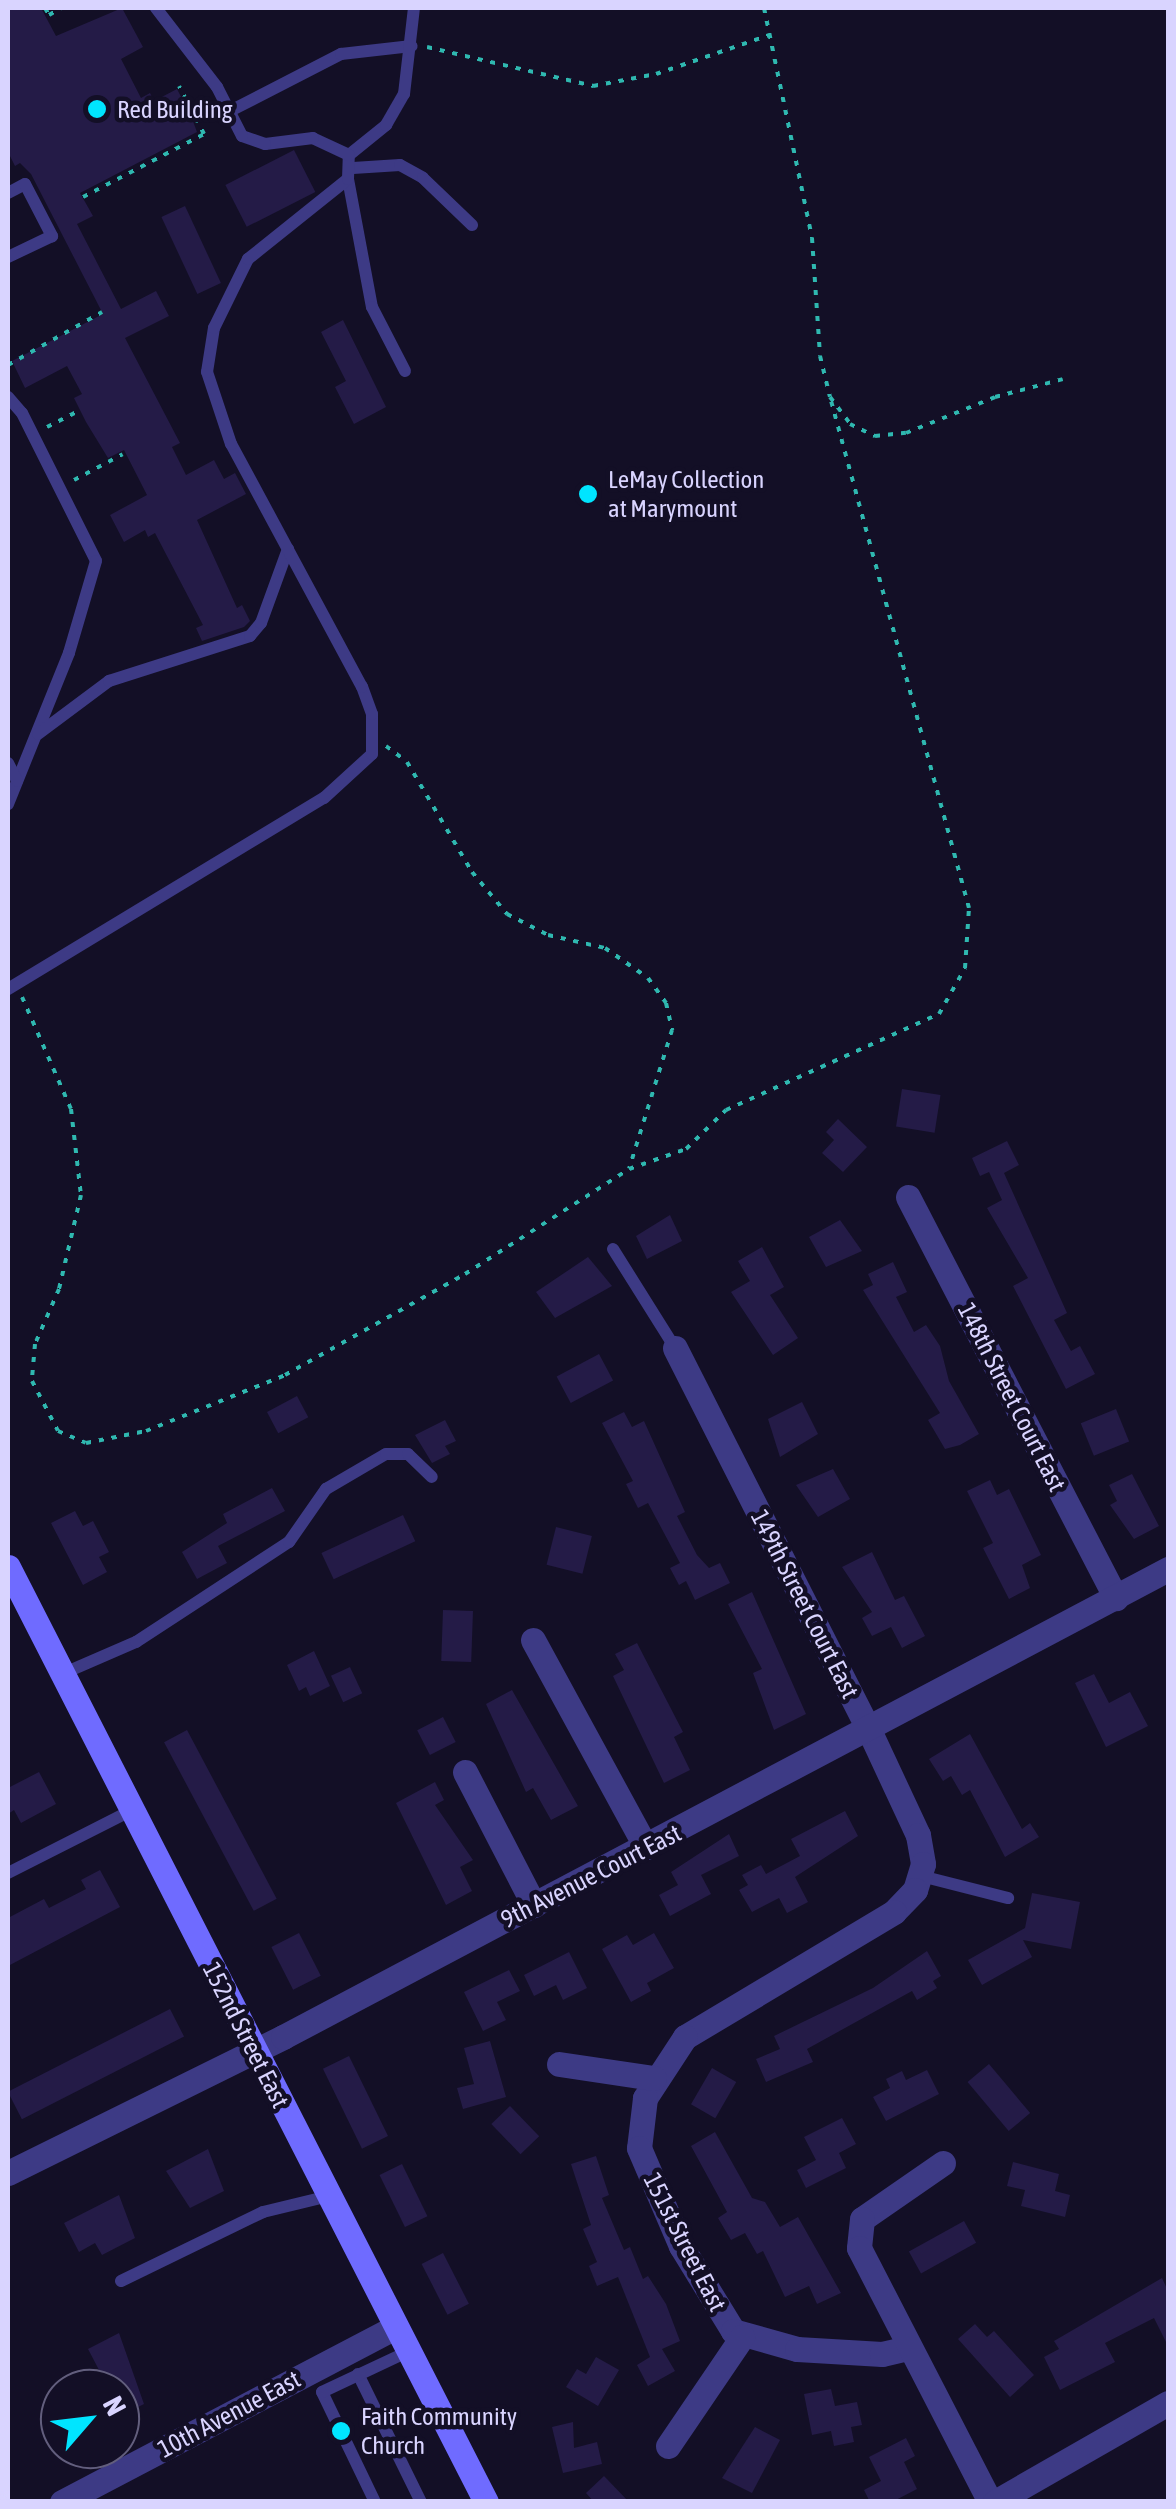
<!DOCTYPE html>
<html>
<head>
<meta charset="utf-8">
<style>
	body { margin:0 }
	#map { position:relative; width:1176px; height:2509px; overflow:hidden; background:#130f26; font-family:"Asap Condensed",sans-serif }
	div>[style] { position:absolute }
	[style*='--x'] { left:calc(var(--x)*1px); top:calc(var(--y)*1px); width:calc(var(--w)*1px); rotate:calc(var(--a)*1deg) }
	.building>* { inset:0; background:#241b47; transform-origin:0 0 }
	.path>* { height:4px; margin-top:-2px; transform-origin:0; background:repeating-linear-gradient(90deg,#2fb8b0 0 5px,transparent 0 13px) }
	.lane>* { height:12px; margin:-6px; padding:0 6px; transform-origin:6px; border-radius:6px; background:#3d3a85 }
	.street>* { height:25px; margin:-12.5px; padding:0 12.5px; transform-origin:12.5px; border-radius:12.5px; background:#3d3a85 }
	.secondary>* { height:25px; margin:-12.5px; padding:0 12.5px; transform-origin:12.5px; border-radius:12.5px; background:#6f6bff }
	.dots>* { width:28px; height:28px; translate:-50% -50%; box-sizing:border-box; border:5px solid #130f26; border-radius:50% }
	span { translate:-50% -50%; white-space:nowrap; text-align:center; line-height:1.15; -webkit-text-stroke:9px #130f26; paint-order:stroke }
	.poi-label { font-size:25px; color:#d9d4ff }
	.left { translate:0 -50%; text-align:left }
	.street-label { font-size:25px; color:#d9d4ff }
	.frame { position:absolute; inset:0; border:10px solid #d9d4ff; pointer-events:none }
	.north { position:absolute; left:40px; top:2369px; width:100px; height:100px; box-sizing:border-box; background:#130f26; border:2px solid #625e7d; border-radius:50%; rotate:62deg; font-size:28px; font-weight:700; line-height:40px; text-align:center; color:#d9d4ff }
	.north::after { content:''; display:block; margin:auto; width:35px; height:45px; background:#00e5ff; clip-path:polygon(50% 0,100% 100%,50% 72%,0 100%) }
</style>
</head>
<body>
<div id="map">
	<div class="building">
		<div style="clip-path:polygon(8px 8px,41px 8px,56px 36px,122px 8px,143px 47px,121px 59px,141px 98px,150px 93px,154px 101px,177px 89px,191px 116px,197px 132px,80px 193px,93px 216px,77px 224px,121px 309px,156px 291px,169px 316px,125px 338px,180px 443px,172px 447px,186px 475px,214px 460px,224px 479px,235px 473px,246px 494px,197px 520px,237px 608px,242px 605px,250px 621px,244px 627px,202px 641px,196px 628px,203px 625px,155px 533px,148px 537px,145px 530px,124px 542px,110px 515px,147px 495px,124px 450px,108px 458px,86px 422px,74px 398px,82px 394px,67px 366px,25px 388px,12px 361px,103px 314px,31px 174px,20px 163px,15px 166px,8px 152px)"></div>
		<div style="left:294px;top:150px;width:47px;height:77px;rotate:63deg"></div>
		<div style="left:185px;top:206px;width:85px;height:26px;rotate:65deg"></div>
		<div style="clip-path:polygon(343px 320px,386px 407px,354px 424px,335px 387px,346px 381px,321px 332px)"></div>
		<div style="left:902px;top:1089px;width:39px;height:38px;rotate:9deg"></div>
		<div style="clip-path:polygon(838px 1119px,867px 1147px,843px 1172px,822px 1153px,834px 1140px,826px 1132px)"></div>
		<div style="clip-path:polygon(1007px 1141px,1019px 1165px,1004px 1173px,1067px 1313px,1054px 1320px,1071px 1351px,1080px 1346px,1095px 1374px,1066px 1389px,1013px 1286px,1028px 1278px,987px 1208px,1002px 1200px,989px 1172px,980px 1176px,972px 1158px)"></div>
		<div style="clip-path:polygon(670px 1215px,682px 1241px,647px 1259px,636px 1236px)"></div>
		<div style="clip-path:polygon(840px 1220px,862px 1251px,826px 1267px,809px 1237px)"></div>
		<div style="clip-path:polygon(762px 1247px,784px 1287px,770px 1295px,798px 1338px,773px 1355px,731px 1292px,750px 1281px,738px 1261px)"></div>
		<div style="clip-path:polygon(588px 1257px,612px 1286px,555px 1318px,536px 1292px)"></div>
		<div style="clip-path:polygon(893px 1262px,907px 1292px,896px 1297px,914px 1332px,926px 1325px,940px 1346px,949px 1381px,979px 1434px,960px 1445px,945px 1449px,928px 1420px,940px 1413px,863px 1290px,873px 1285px,868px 1274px)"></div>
		<div style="left:599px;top:1354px;width:30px;height:48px;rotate:62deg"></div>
		<div style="left:297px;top:1396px;width:24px;height:34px;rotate:62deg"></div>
		<div style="clip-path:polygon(802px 1402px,818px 1434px,780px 1457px,768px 1419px)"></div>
		<div style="left:1116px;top:1409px;width:35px;height:38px;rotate:68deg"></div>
		<div style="clip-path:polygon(624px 1412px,632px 1427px,644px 1421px,685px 1512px,677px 1516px,697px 1555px,709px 1568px,720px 1563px,730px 1583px,695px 1600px,686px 1581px,679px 1585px,670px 1568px,680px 1563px,648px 1503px,638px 1508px,626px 1484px,633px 1481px,602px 1423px)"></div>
		<div style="clip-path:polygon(445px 1420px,456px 1441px,445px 1446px,450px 1454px,432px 1463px,415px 1435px)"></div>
		<div style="clip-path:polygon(833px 1469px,850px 1499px,818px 1517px,796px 1485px)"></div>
		<div style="clip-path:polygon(1132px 1474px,1159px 1526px,1134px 1539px,1110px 1505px,1117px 1501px,1109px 1485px)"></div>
		<div style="clip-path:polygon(990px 1480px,997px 1495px,1009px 1489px,1041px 1555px,1022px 1565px,1030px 1588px,1009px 1599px,983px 1548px,993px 1543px,967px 1491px)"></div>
		<div style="clip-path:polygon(272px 1488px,285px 1511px,218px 1546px,227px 1563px,197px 1579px,182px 1552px,227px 1523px,223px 1514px)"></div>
		<div style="clip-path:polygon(75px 1511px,83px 1526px,93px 1521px,109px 1552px,99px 1557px,107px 1572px,83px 1585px,51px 1523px)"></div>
		<div style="left:403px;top:1515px;width:29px;height:90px;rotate:65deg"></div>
		<div style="left:556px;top:1527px;width:37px;height:39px;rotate:14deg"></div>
		<div style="clip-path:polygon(872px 1552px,895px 1600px,904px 1596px,925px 1636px,902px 1648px,891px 1627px,872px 1636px,862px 1618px,872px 1612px,842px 1567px)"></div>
		<div style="clip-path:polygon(752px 1592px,806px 1714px,774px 1730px,753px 1673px,762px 1669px,728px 1604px)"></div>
		<div style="left:443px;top:1610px;width:30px;height:51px;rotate:2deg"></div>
		<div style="clip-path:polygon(637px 1643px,683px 1732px,674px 1737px,690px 1770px,664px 1783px,613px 1676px,624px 1670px,615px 1654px)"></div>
		<div style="clip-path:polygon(314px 1651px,330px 1686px,310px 1696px,306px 1687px,299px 1691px,287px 1665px)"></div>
		<div style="left:350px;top:1667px;width:29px;height:21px;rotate:65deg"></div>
		<div style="clip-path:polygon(1094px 1674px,1109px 1703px,1130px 1692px,1148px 1726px,1106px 1747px,1075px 1683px)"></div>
		<div style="clip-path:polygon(512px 1690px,578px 1806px,551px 1820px,533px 1788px,526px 1792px,486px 1704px)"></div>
		<div style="left:443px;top:1717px;width:28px;height:29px;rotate:63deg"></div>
		<div style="left:187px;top:1730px;width:191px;height:26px;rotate:62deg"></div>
		<div style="clip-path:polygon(970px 1734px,1022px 1829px,1030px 1823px,1039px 1837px,1005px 1857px,970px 1790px,962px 1795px,951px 1776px,943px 1781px,929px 1759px)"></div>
		<div style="clip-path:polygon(39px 1772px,56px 1804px,21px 1823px,14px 1810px,8px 1814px,8px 1788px)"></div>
		<div style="clip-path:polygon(435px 1782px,444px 1800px,435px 1805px,473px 1860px,460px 1867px,472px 1891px,446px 1905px,396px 1803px)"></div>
		<div style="clip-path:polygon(845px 1811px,858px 1836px,795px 1877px,808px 1902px,787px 1913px,779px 1898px,752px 1912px,739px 1890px,748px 1885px,742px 1875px,761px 1865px,766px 1874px,800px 1856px,791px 1839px)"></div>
		<div style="clip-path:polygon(729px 1834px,739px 1856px,701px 1875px,711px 1894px,670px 1916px,659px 1895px,678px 1885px,671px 1872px)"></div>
		<div style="clip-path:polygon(100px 1870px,120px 1907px,8px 1966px,8px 1918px,44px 1899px,49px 1908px,86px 1889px,81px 1880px)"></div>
		<div style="clip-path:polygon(1032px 1893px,1080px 1902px,1071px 1949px,1023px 1940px,1032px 1957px,982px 1985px,968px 1960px,1025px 1928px)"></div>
		<div style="left:299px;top:1933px;width:48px;height:31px;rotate:63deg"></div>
		<div style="clip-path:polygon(654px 1933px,674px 1968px,647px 1983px,651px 1991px,631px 2002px,602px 1949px,627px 1935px,633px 1945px)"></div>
		<div style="clip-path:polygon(927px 1951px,941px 1976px,933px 1981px,937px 1988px,917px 2000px,912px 1991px,807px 2049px,813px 2062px,766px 2082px,756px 2059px,780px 2049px,774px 2036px,873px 1988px)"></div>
		<div style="clip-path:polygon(569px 1952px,587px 1988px,563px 2000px,556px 1985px,534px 1996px,524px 1975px)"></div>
		<div style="clip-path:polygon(509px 1970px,520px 1991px,497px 2002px,506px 2020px,483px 2031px,464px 1992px)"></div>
		<div style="left:170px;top:2009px;width:31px;height:182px;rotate:63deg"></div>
		<div style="clip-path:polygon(490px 2041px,506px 2097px,463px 2109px,457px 2088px,474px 2084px,464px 2048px)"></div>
		<div style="left:349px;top:2056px;width:89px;height:29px;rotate:64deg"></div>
		<div style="left:989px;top:2064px;width:64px;height:28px;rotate:50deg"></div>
		<div style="left:712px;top:2068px;width:28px;height:42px;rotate:30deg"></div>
		<div style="clip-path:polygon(927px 2070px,939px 2094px,886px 2121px,873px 2097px,890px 2088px,886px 2079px,902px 2071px,906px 2080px)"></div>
		<div style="left:510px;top:2106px;width:42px;height:26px;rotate:46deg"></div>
		<div style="clip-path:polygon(842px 2118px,856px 2144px,839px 2153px,846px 2168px,806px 2188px,797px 2170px,816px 2160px,804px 2137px)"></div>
		<div style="clip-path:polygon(715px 2132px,752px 2198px,765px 2202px,780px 2227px,798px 2217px,841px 2293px,817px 2304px,809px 2286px,785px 2297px,763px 2251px,757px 2254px,745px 2233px,731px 2240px,718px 2218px,727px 2212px,691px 2146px)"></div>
		<div style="clip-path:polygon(208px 2149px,224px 2191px,190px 2208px,166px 2171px)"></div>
		<div style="clip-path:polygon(596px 2156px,609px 2195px,602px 2198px,624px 2250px,630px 2247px,643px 2279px,648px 2276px,666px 2304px,680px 2341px,662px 2349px,675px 2371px,648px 2386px,637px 2365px,650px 2357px,618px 2277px,597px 2286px,589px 2266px,597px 2262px,583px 2229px,591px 2225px,571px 2164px)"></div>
		<div style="clip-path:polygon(1013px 2162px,1059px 2174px,1055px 2191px,1070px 2195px,1065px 2217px,1021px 2206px,1025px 2190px,1007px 2186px)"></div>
		<div style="left:402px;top:2164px;width:58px;height:25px;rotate:64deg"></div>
		<div style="clip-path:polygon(119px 2195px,135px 2238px,102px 2255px,95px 2243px,79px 2252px,64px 2223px)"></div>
		<div style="left:964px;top:2221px;width:25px;height:63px;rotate:61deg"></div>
		<div style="left:443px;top:2253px;width:57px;height:24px;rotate:63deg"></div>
		<div style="clip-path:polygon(1162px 2278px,1168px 2291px,1168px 2346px,1154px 2318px,1105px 2343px,1115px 2362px,1060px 2390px,1044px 2357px,1059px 2349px,1054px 2341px)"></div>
		<div style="clip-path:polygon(975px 2324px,987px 2337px,994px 2331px,1034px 2375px,1010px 2397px,958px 2339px)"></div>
		<div style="clip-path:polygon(119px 2333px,144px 2404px,126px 2413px,120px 2389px,109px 2389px,88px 2349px)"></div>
		<div style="clip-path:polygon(596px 2357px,619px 2370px,598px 2406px,566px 2387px,577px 2369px,586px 2374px)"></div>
		<div style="clip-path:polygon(831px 2389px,835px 2406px,857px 2402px,862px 2425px,851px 2427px,854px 2442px,834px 2446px,831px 2431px,812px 2435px,804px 2394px)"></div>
		<div style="clip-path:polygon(573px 2422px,574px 2448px,597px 2442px,602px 2464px,563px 2473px,552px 2427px)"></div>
		<div style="clip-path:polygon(755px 2427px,780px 2440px,752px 2493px,722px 2478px)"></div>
		<div style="clip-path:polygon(906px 2438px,915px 2456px,904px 2462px,917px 2489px,892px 2502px,870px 2502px,864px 2490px,881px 2481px,869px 2457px)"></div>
		<div style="clip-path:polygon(604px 2476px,629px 2502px,594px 2502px,586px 2493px)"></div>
	</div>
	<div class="path">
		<div style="--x:45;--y:8;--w:8;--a:60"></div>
		<div style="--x:49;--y:15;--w:14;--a:-30"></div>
		<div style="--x:764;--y:8;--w:235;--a:78.2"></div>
		<div style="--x:812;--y:238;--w:118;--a:86.1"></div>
		<div style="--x:820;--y:356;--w:42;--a:76.3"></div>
		<div style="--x:830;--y:397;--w:34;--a:53"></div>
		<div style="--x:850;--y:424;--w:28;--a:26"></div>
		<div style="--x:875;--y:436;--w:31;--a:-6"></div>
		<div style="--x:906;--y:433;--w:96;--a:-22"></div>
		<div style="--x:995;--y:397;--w:70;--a:-14.8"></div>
		<div style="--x:427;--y:47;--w:171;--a:13.2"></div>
		<div style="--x:593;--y:86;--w:64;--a:-10.8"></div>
		<div style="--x:656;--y:74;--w:120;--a:-19"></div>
		<div style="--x:192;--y:110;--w:18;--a:-27"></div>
		<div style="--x:83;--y:197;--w:136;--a:-27.5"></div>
		<div style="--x:204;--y:134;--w:54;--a:-117.5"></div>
		<div style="--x:8;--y:365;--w:108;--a:-29.4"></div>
		<div style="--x:47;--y:427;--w:35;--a:-27"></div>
		<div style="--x:74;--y:480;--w:55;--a:-28"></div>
		<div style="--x:386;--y:746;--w:26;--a:37"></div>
		<div style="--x:407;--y:762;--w:128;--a:59.4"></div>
		<div style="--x:472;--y:872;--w:55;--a:50.2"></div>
		<div style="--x:507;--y:914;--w:46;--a:27.1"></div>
		<div style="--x:548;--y:935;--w:58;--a:12.8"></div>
		<div style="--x:605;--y:948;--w:52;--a:34.9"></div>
		<div style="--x:648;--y:978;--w:31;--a:54"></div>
		<div style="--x:666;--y:1003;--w:28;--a:77"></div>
		<div style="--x:672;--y:1030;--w:145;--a:107.2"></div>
		<div style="--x:22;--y:997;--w:122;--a:66.4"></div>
		<div style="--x:71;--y:1109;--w:87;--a:83.4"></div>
		<div style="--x:81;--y:1195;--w:97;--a:103.2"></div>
		<div style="--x:59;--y:1289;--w:60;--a:113.6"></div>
		<div style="--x:35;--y:1344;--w:37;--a:95"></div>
		<div style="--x:32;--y:1381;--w:56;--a:62.5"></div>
		<div style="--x:58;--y:1431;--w:30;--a:23"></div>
		<div style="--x:86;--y:1443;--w:61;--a:-11.3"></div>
		<div style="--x:146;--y:1431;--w:150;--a:-21.9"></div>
		<div style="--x:285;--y:1375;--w:206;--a:-29.3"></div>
		<div style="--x:465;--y:1274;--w:195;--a:-32.6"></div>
		<div style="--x:629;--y:1169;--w:60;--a:-19.3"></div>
		<div style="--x:686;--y:1149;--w:56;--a:-44.3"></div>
		<div style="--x:726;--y:1110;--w:234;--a:-24.3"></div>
		<div style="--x:939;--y:1014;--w:53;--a:-60.5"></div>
		<div style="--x:965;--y:968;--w:60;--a:-86.2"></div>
		<div style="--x:969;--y:908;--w:530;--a:-105.22"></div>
	</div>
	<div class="lane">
		<div style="--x:230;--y:111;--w:125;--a:-27.2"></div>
		<div style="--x:341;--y:54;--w:71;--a:-6.4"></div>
		<div style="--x:349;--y:155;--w:48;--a:-39"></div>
		<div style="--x:386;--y:125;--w:36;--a:-60"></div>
		<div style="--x:404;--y:94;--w:87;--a:-83.4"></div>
		<div style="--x:353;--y:168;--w:47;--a:-3.7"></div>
		<div style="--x:400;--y:165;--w:26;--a:29"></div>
		<div style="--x:423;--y:178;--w:68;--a:43.8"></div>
		<div style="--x:348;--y:179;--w:130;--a:79.4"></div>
		<div style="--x:372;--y:307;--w:72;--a:62.7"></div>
		<div style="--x:8;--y:193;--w:19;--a:-28"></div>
		<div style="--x:25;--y:184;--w:59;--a:62.6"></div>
		<div style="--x:52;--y:236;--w:49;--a:154.5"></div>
		<div style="--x:8;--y:397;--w:21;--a:49"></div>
		<div style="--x:22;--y:413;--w:165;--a:63.4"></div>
		<div style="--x:96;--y:561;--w:96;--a:106.4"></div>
		<div style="--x:69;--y:653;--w:163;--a:112"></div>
		<div style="--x:38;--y:734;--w:89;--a:-36.7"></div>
		<div style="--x:109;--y:681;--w:148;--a:-17.7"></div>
		<div style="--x:250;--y:636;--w:17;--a:-50"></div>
		<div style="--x:261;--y:623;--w:79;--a:-70"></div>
		<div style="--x:8;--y:763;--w:20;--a:63"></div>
		<div style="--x:8;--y:989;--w:369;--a:-31.2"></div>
		<div style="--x:324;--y:798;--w:65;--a:-42.5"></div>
		<div style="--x:372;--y:754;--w:40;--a:-90"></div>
		<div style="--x:372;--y:714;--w:29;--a:-110"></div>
		<div style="--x:362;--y:687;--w:276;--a:-118.3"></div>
		<div style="--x:231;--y:444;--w:76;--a:-108.4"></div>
		<div style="--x:207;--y:372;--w:45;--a:-81"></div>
		<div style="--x:214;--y:328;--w:77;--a:-63.8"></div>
		<div style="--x:248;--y:259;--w:128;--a:-38.7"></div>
		<div style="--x:348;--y:179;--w:24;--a:-88"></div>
		<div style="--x:349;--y:155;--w:40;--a:-155"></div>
		<div style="--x:313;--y:138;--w:48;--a:172.9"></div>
		<div style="--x:265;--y:144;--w:24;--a:-161"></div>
		<div style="--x:242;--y:136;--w:55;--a:-117"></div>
		<div style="--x:217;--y:87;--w:100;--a:-127.7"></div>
		<div style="--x:613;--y:1249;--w:117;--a:57.9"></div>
		<div style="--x:62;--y:1674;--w:81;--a:-23.4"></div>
		<div style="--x:136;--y:1642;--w:183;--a:-33.2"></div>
		<div style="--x:289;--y:1542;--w:65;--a:-55.1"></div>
		<div style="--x:326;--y:1489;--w:69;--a:-30.3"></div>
		<div style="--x:386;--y:1454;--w:22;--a:0"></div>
		<div style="--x:408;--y:1454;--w:33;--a:44"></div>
		<div style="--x:8;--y:1873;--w:139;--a:-26.9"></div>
		<div style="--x:921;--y:1876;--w:90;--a:14.2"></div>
		<div style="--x:121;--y:2281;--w:158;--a:-25.9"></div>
		<div style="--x:263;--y:2212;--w:68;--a:-13.6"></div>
		<div style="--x:358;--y:2374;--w:143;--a:63.8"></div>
		<div style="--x:375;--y:2502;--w:122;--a:-115.7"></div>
		<div style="--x:322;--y:2392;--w:96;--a:-25.2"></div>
	</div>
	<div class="street">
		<div style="--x:908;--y:1197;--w:452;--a:62.6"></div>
		<div style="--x:675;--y:1348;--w:428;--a:63.1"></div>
		<div style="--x:869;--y:1730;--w:116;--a:65"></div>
		<div style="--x:918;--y:1835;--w:29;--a:80"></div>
		<div style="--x:923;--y:1864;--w:27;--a:107"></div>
		<div style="--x:915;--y:1890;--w:30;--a:134"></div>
		<div style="--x:894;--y:1912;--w:244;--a:149.1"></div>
		<div style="--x:685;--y:2037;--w:73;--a:123.3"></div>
		<div style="--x:645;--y:2098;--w:50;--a:96.8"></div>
		<div style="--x:639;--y:2148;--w:107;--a:66.8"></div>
		<div style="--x:681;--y:2246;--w:100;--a:58.5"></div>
		<div style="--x:733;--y:2331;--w:66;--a:15.7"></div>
		<div style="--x:797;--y:2349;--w:85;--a:3.4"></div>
		<div style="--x:882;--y:2354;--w:26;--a:-13"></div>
		<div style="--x:533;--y:1640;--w:236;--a:61.4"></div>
		<div style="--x:465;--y:1772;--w:150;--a:62.6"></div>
		<div style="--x:559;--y:2064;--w:96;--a:8.4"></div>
		<div style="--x:943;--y:2163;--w:98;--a:145.3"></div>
		<div style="--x:862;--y:2219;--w:29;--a:96"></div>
		<div style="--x:859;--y:2248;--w:286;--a:62.7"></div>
		<div style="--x:8;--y:2173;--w:307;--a:-26.3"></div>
		<div style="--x:283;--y:2037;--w:1001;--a:-27.87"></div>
		<div style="--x:668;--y:2446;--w:132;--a:-55.8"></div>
		<div style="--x:62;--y:2502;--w:377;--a:-27.7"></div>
		<div style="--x:995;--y:2502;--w:199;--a:-29.8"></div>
	</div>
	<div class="secondary">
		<div style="--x:8;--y:1567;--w:1050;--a:62.92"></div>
	</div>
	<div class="dots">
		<div style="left:97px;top:109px;background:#00e5ff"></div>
		<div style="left:588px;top:494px;background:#00e5ff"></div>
		<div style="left:341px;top:2431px;background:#00e5ff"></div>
	</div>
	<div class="poi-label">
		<span class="left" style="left:117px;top:109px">Red Building</span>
		<span class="left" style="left:608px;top:494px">LeMay Collection<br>at Marymount</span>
		<span class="left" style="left:361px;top:2431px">Faith Community<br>Church</span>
	</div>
	<div class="street-label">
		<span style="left:1012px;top:1397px;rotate:63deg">148th Street Court East</span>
		<span style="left:805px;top:1604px;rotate:63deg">149th Street Court East</span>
		<span style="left:591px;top:1876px;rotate:-27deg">9th Avenue Court East</span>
		<span style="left:246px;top:2035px;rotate:63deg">152nd Street East</span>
		<span style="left:685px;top:2242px;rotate:63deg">151st Street East</span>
		<span style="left:229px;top:2414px;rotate:-28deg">10th Avenue East</span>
	</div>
	<div class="frame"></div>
	<div class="north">N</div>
</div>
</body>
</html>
